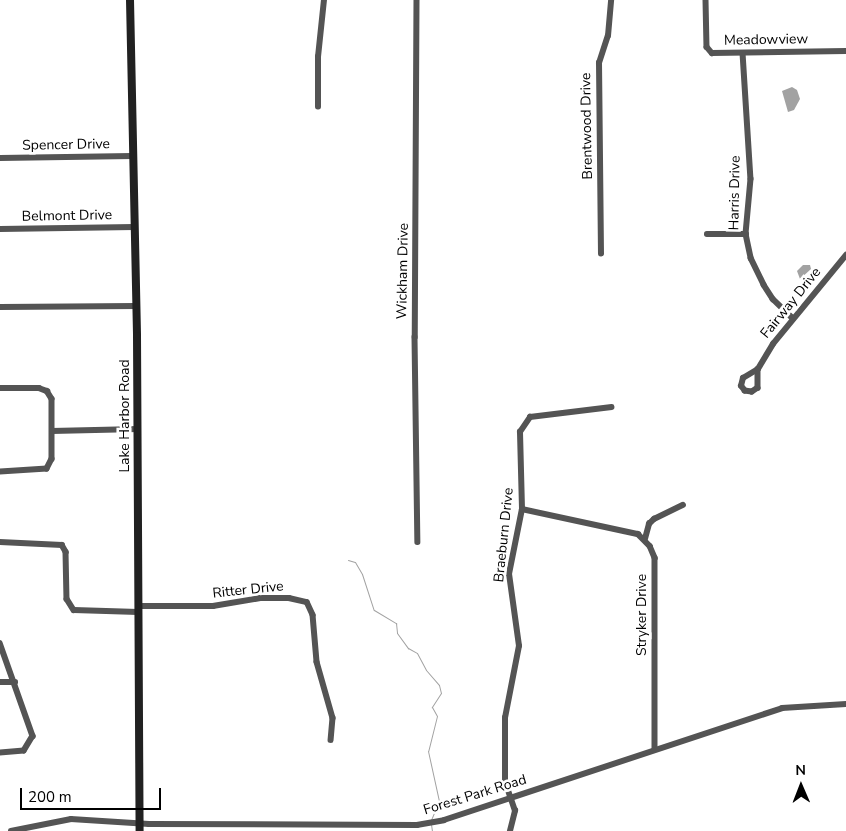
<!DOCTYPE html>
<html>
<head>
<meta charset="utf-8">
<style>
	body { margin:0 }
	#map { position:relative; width:846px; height:831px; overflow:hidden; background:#fff; font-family:"Nunito Sans",sans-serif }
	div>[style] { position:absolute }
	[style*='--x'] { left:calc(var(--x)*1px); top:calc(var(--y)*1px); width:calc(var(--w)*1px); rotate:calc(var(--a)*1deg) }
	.water>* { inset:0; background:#a2a2a2 }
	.stream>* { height:1px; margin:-0.5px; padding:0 0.5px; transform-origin:0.5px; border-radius:0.5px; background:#a2a2a2 }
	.street>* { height:5.5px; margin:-2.75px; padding:0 2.75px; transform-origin:2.75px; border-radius:2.75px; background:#545454 }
	.secondary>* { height:8px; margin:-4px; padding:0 4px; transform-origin:4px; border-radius:4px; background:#212121 }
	span { translate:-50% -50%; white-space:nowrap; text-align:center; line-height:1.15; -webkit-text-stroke:5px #fff; paint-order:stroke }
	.street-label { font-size:14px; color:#000 }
	.north { position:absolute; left:776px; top:761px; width:50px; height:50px; -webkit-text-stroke:4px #fff; paint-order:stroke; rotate:359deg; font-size:14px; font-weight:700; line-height:20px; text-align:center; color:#000 }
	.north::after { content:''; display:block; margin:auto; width:18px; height:22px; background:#000; clip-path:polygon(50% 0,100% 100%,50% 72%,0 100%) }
	.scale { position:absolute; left:20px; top:788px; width:141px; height:22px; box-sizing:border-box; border:2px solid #000; border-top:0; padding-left:6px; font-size:15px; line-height:18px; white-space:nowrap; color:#000; -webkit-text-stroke:4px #fff; paint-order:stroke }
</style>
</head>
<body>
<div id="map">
	<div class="water">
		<div style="clip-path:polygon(792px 87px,797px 90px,800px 99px,794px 110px,788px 112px,782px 91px)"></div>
		<div style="clip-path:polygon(803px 265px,810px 265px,811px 269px,800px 279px,797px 271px)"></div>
	</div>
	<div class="stream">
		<div style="--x:348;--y:560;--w:7;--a:16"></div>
		<div style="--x:355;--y:562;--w:14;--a:60"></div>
		<div style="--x:362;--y:574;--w:38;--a:72"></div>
		<div style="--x:374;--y:610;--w:26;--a:31"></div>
		<div style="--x:396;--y:623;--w:10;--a:84"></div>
		<div style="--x:397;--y:633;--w:19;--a:54"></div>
		<div style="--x:408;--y:648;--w:10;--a:29"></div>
		<div style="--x:417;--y:653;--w:19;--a:62"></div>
		<div style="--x:426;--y:670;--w:20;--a:49"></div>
		<div style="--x:439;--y:685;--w:8;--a:76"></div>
		<div style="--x:441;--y:693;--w:17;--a:123"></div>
		<div style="--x:432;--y:707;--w:10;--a:61"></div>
		<div style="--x:437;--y:716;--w:36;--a:104"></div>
		<div style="--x:428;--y:751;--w:51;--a:77.6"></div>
		<div style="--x:439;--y:801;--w:21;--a:113"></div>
		<div style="--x:431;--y:824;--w:7;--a:82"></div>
	</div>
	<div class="street">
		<div style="--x:417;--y:0;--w:337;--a:90.3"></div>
		<div style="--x:415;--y:337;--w:205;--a:89.2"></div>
		<div style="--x:706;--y:0;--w:47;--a:88.8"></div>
		<div style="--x:707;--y:47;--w:8;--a:50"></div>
		<div style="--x:712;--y:53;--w:134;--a:-0.9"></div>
		<div style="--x:743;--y:53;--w:126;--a:86.4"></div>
		<div style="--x:751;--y:179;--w:55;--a:95.2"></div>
		<div style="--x:746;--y:234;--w:25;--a:78"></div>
		<div style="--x:751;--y:258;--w:30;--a:64"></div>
		<div style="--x:764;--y:285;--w:17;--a:57"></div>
		<div style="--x:773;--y:299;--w:28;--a:44"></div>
		<div style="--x:318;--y:107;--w:50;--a:-90"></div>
		<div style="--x:318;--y:57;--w:57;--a:-84"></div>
		<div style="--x:0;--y:158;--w:132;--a:-0.9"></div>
		<div style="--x:0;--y:229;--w:134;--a:-0.9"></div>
		<div style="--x:707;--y:234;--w:39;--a:0"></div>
		<div style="--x:601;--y:254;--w:191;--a:-90.6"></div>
		<div style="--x:599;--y:63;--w:28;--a:-72"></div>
		<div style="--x:608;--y:36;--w:36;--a:-85"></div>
		<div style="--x:0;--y:307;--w:136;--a:-0.4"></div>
		<div style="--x:758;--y:369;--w:19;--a:90"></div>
		<div style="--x:758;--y:388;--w:7;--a:146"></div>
		<div style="--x:752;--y:392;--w:7;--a:-172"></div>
		<div style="--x:745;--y:391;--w:6;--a:-129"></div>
		<div style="--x:741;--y:386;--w:8;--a:-76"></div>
		<div style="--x:743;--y:378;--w:17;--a:-31"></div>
		<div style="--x:758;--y:369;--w:29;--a:-59"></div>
		<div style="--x:773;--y:344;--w:115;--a:-50.6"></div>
		<div style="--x:0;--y:388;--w:39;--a:0"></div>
		<div style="--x:39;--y:388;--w:9;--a:21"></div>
		<div style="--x:47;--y:391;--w:9;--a:58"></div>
		<div style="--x:52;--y:399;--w:60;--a:90"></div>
		<div style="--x:52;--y:459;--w:11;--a:117"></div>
		<div style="--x:47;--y:469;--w:47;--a:176.3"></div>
		<div style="--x:52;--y:431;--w:86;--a:-1.3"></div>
		<div style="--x:522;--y:509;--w:119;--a:12.2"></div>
		<div style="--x:638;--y:534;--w:17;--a:45"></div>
		<div style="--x:650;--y:546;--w:13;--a:67"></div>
		<div style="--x:655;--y:558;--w:191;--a:90"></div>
		<div style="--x:645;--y:539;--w:16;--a:-75"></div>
		<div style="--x:649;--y:524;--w:7;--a:-45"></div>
		<div style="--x:654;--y:519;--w:32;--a:-26"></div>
		<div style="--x:0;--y:542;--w:62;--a:2.8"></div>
		<div style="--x:62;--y:545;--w:8;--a:60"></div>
		<div style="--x:66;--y:552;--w:47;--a:88.8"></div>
		<div style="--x:67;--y:599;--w:13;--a:58"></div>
		<div style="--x:74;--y:610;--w:64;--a:1.8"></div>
		<div style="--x:138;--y:606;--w:75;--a:0"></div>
		<div style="--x:213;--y:606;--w:49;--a:-9.5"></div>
		<div style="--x:261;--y:598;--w:28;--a:0"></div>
		<div style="--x:289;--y:598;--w:18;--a:13"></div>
		<div style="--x:307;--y:602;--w:14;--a:65"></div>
		<div style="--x:313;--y:615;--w:47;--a:85.1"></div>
		<div style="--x:317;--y:662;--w:58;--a:74.1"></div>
		<div style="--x:333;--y:718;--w:22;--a:95"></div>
		<div style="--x:0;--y:643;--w:99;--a:70.5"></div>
		<div style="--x:33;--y:736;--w:17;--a:121"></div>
		<div style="--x:24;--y:751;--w:24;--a:175"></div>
		<div style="--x:0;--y:682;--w:15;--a:0"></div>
		<div style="--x:11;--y:831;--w:61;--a:-11.3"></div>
		<div style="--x:71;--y:819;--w:78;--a:3.7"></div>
		<div style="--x:149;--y:824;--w:268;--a:0.2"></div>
		<div style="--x:417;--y:825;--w:27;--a:-10"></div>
		<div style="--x:444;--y:820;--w:356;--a:-18.3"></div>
		<div style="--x:782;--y:708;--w:64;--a:-3.6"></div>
		<div style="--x:510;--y:831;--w:21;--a:-76"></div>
		<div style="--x:515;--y:811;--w:31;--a:-109"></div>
		<div style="--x:505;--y:782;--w:64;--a:-90"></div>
		<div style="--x:505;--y:718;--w:73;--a:-79"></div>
		<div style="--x:519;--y:646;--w:73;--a:-97.9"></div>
		<div style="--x:509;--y:574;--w:66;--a:-78.7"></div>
		<div style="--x:522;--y:509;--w:77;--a:-91.5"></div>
		<div style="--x:520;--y:432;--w:18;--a:-56"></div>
		<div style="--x:530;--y:417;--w:82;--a:-7"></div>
	</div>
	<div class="secondary">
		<div style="--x:130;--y:0;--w:336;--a:88.8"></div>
		<div style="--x:137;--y:336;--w:495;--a:89.7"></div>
	</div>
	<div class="street-label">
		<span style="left:766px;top:40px;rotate:-1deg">Meadowview</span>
		<span style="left:587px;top:126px;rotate:-91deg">Brentwood Drive</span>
		<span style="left:66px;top:145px;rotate:-1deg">Spencer Drive</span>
		<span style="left:735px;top:193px;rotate:-89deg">Harris Drive</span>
		<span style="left:67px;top:216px;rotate:-1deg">Belmont Drive</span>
		<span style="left:403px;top:271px;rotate:-89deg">Wickham Drive</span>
		<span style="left:791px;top:303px;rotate:-51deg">Fairway Drive</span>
		<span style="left:125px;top:416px;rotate:-90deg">Lake Harbor Road</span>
		<span style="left:504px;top:535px;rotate:-84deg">Braeburn Drive</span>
		<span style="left:248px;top:590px;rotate:-6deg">Ritter Drive</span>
		<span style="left:642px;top:615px;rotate:-90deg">Stryker Drive</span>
		<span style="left:475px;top:795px;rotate:-17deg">Forest Park Road</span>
	</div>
	<div class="north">N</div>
	<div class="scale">200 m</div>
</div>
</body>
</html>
